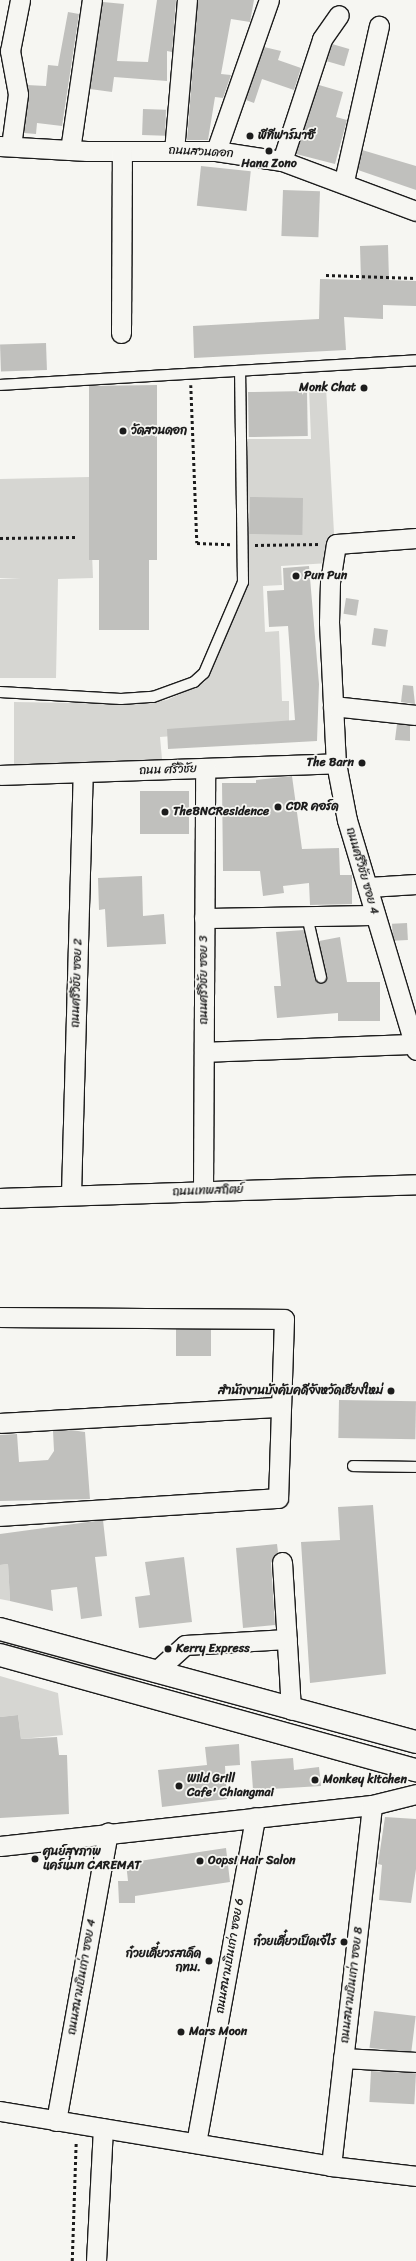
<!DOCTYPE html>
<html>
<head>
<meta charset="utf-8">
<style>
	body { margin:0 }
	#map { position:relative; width:416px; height:2261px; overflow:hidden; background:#f6f6f2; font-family:Sriracha,"Playpen Sans Thai",sans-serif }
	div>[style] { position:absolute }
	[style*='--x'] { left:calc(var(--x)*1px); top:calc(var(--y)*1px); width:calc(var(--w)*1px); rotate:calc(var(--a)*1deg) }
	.green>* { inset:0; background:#d6d6d2; transform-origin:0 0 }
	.building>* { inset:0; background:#c0c0bd; transform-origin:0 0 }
	.path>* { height:2.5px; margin-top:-1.25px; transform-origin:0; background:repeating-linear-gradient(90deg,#1c1c1c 0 3px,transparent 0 6px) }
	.roads { filter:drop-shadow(1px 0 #1c1c1c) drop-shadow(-1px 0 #1c1c1c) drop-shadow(0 1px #1c1c1c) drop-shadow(0 -1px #1c1c1c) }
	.service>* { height:10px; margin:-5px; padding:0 5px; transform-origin:5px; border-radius:5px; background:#f6f6f2 }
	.minor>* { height:19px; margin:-9.5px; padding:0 9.5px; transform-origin:9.5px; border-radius:9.5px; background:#f6f6f2 }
	.tertiary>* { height:22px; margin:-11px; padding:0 11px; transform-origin:11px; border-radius:11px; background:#f6f6f2 }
	.dots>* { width:11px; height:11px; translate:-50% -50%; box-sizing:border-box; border:2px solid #f6f6f2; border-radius:50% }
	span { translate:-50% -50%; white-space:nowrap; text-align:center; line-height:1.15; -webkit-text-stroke:3.5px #f6f6f2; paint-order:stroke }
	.poi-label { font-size:12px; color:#1c1c1c; font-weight:700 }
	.left { translate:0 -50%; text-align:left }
	.right { translate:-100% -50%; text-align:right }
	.street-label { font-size:12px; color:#1c1c1c }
</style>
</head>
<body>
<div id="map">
	<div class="green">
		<div style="clip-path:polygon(326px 387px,334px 533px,329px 563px,281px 566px,282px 585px,263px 586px,265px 632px,279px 631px,282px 701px,289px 701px,289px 727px,160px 737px,162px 759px,14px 767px,14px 702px,136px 704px,167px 700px,205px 682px,248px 581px,243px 439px,311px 439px,309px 388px)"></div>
		<div style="clip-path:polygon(89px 477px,93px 578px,58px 579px,56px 678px,0 678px,0 579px,21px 579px,0 578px,0 479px)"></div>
		<div style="clip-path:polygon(8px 1564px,10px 1601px,0 1599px,0 1565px)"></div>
		<div style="left:0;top:1636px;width:141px;height:7px;rotate:16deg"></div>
		<div style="clip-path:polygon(0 1676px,58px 1693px,63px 1735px,21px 1739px,18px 1715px,0 1717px)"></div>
	</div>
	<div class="building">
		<div style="clip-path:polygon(157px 0,176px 0,172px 52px,167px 51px,167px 81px,114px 77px,112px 92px,90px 89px,103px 2px,124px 4px,117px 61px,148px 62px)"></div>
		<div style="clip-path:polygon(198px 0,254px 0,250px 22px,231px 19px,221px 74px,231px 75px,223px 98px,215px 97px,208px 140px,187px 140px)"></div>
		<div style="clip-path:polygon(68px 12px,79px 14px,62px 126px,37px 123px,36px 134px,24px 133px,27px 85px,46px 86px,48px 65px,58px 66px)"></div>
		<div style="left:332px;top:44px;width:18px;height:18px;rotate:16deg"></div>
		<div style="clip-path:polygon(264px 47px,281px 51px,278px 60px,301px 68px,294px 90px,262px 79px,254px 103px,246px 100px)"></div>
		<div style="clip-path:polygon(319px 85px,343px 92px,336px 117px,347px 120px,335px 164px,296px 154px)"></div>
		<div style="left:143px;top:109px;width:23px;height:26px;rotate:2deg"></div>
		<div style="clip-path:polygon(362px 150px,416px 166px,416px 190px,358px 170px)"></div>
		<div style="left:201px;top:166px;width:50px;height:40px;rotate:6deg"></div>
		<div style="left:283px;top:190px;width:37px;height:46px;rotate:2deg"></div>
		<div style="clip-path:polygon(388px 245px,389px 280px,416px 281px,416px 306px,383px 305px,383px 319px,344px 317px,346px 350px,194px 358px,193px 326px,319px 319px,320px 279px,361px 280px,360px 246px)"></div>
		<div style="left:46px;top:343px;width:27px;height:46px;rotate:88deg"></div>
		<div style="clip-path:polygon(157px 385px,157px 560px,149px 560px,149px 630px,99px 630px,99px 560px,89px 560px,89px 386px)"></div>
		<div style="left:307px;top:391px;width:45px;height:59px;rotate:89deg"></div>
		<div style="left:250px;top:497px;width:53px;height:37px;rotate:1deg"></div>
		<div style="clip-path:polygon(309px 566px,319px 684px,317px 741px,168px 749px,167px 729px,295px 720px,288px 626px,269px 627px,267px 591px,284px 590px,283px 568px)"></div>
		<div style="left:346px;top:598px;width:13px;height:16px;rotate:9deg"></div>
		<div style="left:374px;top:628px;width:14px;height:17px;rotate:8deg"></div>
		<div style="clip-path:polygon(403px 685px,413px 686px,415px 704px,401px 702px)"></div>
		<div style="clip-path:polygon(397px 724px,410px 725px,410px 741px,395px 740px)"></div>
		<div style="clip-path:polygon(292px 776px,302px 849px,339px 848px,340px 875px,352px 875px,352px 904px,310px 905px,309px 883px,283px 886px,284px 893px,263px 896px,260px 871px,223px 871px,222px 783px,256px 783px,256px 780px)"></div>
		<div style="left:140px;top:791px;width:49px;height:43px"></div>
		<div style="clip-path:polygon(142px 876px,143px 916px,164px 914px,166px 944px,107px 947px,105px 909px,99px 910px,98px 878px)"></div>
		<div style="left:407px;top:923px;width:17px;height:15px;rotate:87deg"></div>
		<div style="clip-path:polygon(304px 930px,317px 982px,323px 983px,327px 979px,319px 941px,340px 937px,347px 982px,380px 982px,380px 1021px,338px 1021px,338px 1013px,277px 1018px,274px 986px,281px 986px,276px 932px)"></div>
		<div style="left:176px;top:1329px;width:35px;height:27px"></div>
		<div style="left:339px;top:1400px;width:77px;height:38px;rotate:1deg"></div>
		<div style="clip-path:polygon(71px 1430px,85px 1432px,90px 1499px,0 1501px,0 1435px,17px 1434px,19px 1462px,48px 1460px,54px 1451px,53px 1431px)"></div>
		<div style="clip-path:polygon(373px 1505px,386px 1674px,310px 1683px,301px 1542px,340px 1540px,338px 1507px)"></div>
		<div style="clip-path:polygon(103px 1520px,107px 1556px,95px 1557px,102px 1616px,81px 1619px,77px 1587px,51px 1590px,53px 1611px,10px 1601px,8px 1564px,0 1565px,0 1534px)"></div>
		<div style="clip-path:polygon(277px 1544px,278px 1552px,271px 1563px,275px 1625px,243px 1628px,236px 1548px)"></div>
		<div style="clip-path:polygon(184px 1557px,192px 1622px,139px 1628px,135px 1597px,150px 1595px,145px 1562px)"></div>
		<div style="clip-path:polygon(18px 1715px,21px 1739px,57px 1737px,59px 1755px,67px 1755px,69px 1814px,0 1818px,0 1717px)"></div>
		<div style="clip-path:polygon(239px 1744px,240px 1765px,225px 1766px,227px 1799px,162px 1807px,158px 1770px,207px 1765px,205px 1747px)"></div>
		<div style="clip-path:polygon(293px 1758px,294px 1770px,319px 1767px,321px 1786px,253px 1790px,251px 1761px)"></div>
		<div style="clip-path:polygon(385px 1817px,416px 1819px,416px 1869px,411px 1903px,379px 1900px,382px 1865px,378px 1864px)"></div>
		<div style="clip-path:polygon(226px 1848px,230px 1882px,135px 1896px,135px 1903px,119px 1903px,118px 1881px,128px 1881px,126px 1863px)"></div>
		<div style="left:374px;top:2011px;width:42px;height:37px;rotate:7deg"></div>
		<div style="left:371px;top:2071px;width:45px;height:31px;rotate:3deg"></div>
	</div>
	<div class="path">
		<div style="--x:326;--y:275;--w:90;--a:1.9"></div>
		<div style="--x:191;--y:385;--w:158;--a:87.8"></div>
		<div style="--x:197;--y:543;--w:33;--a:2"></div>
		<div style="--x:0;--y:538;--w:76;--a:-0.8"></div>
		<div style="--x:255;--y:545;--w:65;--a:-0.9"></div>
		<div style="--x:72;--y:2261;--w:119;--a:-88.1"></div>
	</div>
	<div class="roads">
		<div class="service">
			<div style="--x:0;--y:385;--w:417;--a:-3.4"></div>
			<div style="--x:0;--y:692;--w:121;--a:3.3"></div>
			<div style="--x:121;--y:699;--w:32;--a:-4"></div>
			<div style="--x:153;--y:697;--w:44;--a:-20.1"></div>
			<div style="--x:194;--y:682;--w:13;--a:-42"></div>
			<div style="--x:204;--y:673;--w:99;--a:-66.8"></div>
			<div style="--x:243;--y:582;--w:209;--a:-90.8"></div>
			<div style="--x:307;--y:916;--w:63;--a:77.1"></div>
			<div style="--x:353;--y:1466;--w:63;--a:0.9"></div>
		</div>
		<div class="minor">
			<div style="--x:0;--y:146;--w:87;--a:3.3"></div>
			<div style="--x:87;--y:151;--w:129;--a:0"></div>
			<div style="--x:216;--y:151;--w:67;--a:8.6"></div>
			<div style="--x:282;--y:161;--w:143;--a:20.5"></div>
			<div style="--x:11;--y:146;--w:52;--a:-82.3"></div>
			<div style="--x:18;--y:94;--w:44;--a:-100.5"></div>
			<div style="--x:10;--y:51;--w:52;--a:-78.9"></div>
			<div style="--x:70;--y:150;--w:152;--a:-81.7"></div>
			<div style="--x:174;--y:151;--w:152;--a:-85.1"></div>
			<div style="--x:216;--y:151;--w:160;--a:-70.7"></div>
			<div style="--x:282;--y:161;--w:128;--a:-71.8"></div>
			<div style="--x:322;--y:39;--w:29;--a:-55"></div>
			<div style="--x:344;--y:181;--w:159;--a:-77.3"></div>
			<div style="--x:121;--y:333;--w:182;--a:-89.7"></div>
			<div style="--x:416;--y:538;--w:80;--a:175.7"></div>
			<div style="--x:336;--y:544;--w:38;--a:99"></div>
			<div style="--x:330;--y:582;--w:40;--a:91.4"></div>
			<div style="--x:329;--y:622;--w:141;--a:87.2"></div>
			<div style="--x:336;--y:763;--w:58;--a:79.1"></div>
			<div style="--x:347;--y:820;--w:240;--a:73.3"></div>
			<div style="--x:333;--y:706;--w:83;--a:6.2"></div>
			<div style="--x:0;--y:775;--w:336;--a:-2"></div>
			<div style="--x:369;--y:887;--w:47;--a:-3.7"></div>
			<div style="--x:204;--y:918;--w:171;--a:-1"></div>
			<div style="--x:204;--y:1052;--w:210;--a:-2.2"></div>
			<div style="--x:203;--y:1191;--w:423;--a:-89.7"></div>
			<div style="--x:71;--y:1194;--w:422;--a:-88.4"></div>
			<div style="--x:0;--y:1198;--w:416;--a:-1.9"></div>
			<div style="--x:0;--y:1317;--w:284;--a:0.4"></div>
			<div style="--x:284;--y:1319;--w:179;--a:91.9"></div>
			<div style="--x:278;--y:1498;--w:279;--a:176.3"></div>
			<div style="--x:0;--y:1423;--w:280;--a:-3.3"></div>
			<div style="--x:282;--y:1562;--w:148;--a:86.5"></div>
			<div style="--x:155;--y:1672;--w:40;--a:-42"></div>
			<div style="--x:185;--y:1645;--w:102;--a:-3.4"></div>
			<div style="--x:0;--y:1846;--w:374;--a:-6.3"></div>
			<div style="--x:372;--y:1805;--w:45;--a:-14"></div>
			<div style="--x:343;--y:2058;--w:73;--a:3.1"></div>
			<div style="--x:0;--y:2111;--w:336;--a:9.4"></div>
			<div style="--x:331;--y:2166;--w:86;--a:6.7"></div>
			<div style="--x:56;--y:2121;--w:293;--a:-79.8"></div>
			<div style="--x:196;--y:2143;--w:331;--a:-79.7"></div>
			<div style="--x:331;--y:2166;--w:363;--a:-83.5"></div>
			<div style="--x:96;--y:2261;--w:133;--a:-87"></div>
		</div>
		<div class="tertiary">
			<div style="--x:0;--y:1629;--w:431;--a:15.2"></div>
			<div style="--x:0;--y:1655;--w:432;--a:15.5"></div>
		</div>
	</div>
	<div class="dots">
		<div style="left:250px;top:136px;background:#1c1c1c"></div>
		<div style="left:269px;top:151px;background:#1c1c1c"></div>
		<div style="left:364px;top:388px;background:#1c1c1c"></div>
		<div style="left:123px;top:431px;background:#1c1c1c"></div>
		<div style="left:296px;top:576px;background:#1c1c1c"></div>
		<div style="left:362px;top:763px;background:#1c1c1c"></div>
		<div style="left:278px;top:807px;background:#1c1c1c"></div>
		<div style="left:165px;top:812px;background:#1c1c1c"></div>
		<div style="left:391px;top:1391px;background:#1c1c1c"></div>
		<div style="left:168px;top:1649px;background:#1c1c1c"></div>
		<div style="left:315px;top:1780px;background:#1c1c1c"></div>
		<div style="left:179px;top:1786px;background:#1c1c1c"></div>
		<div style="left:35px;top:1859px;background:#1c1c1c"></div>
		<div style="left:200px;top:1861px;background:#1c1c1c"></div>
		<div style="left:344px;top:1942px;background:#1c1c1c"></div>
		<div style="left:209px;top:1961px;background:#1c1c1c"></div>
		<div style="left:181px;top:2032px;background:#1c1c1c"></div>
	</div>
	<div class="poi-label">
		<span class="left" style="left:258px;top:136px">พีทีฟาร์มาซี</span>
		<span style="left:269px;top:164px">Hana Zono</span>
		<span class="right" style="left:356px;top:388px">Monk Chat</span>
		<span class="left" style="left:131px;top:431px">วัดสวนดอก</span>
		<span class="left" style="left:304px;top:576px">Pun Pun</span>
		<span class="right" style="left:354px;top:763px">The Barn</span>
		<span class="left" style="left:286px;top:807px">CDR คอร์ด</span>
		<span class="left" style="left:173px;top:812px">TheBNCResidence</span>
		<span class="right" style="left:383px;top:1391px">สำนักงานบังคับคดีจังหวัดเชียงใหม่</span>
		<span class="left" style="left:176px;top:1649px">Kerry Express</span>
		<span class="left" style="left:187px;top:1786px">Wild Grill<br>Cafe' Chiangmai</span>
		<span class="left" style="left:323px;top:1780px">Monkey kitchen</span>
		<span class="left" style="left:43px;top:1859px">ศูนย์สุขภาพ<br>แคร์แมท CAREMAT</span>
		<span class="left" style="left:208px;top:1861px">Oops! Hair Salon</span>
		<span class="right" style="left:336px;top:1942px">ก๋วยเตี๋ยวเป็ดเจ้ไร</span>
		<span class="right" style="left:201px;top:1961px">ก๋วยเตี๋ยวรสเด็ด<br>กทม.</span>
		<span class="left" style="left:189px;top:2032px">Mars Moon</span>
	</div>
	<div class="street-label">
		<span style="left:201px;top:152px;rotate:3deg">ถนนสวนดอก</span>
		<span style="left:168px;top:770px;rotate:-2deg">ถนน ศรีวิชัย</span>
		<span style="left:362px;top:871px;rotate:74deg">ถนนศรีวิชัย ซอย 4</span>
		<span style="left:204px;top:980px;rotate:-90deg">ถนนศรีวิชัย ซอย 3</span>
		<span style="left:77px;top:983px;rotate:-88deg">ถนนศรีวิชัย ซอย 2</span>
		<span style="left:208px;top:1191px;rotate:-2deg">ถนนเทพสถิตย์</span>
		<span style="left:230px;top:1956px;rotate:-80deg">ถนนสนามบินเก่า ซอย 6</span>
		<span style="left:82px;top:1977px;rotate:-80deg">ถนนสนามบินเก่า ซอย 4</span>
		<span style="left:352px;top:1985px;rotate:-83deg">ถนนสนามบินเก่า ซอย 8</span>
	</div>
</div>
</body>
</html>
